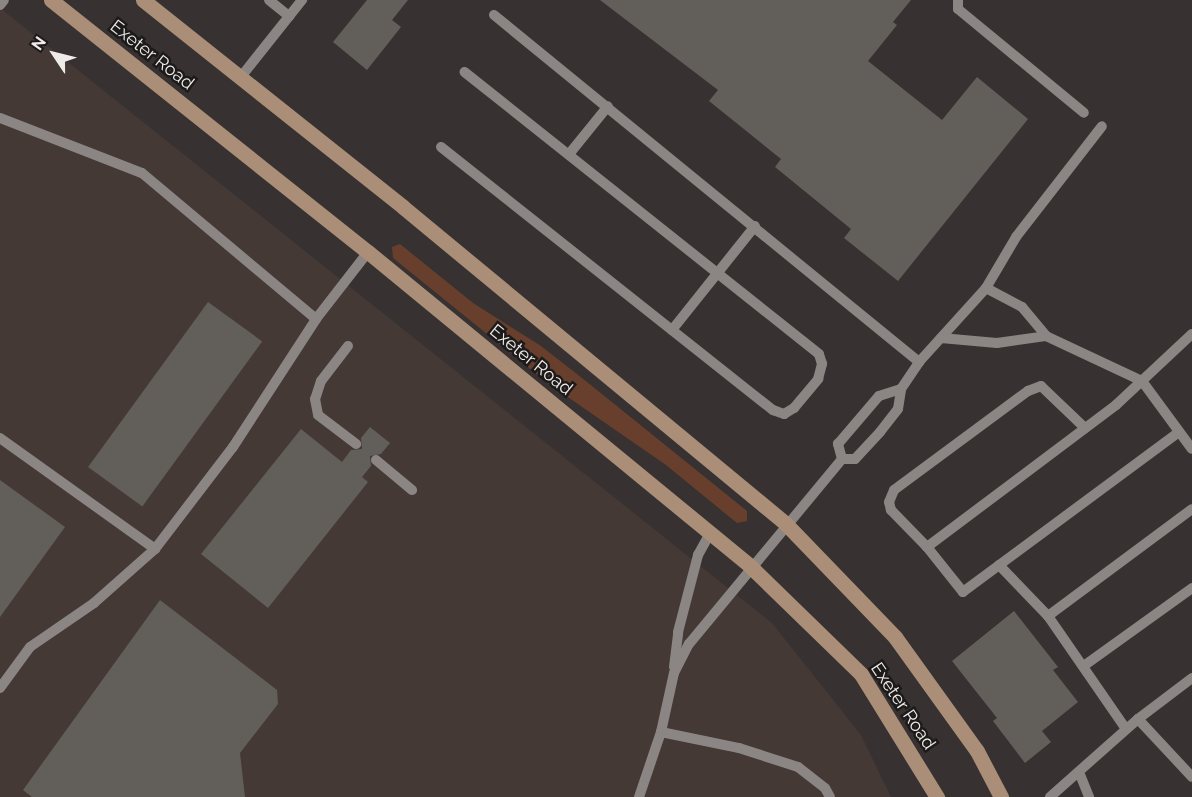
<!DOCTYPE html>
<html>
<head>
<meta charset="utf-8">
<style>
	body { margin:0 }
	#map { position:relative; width:1192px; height:797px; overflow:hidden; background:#373231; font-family:Raleway,sans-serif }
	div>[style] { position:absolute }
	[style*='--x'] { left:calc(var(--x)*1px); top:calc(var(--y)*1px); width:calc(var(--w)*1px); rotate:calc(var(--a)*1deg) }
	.built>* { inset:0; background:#443934 }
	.green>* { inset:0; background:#683f2d }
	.building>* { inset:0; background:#625e5a; transform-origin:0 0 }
	.lane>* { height:10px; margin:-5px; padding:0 5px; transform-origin:5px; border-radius:5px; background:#8b8683 }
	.secondary>* { height:15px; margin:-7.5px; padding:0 7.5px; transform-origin:7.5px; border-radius:7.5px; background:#aa8e77 }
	span { translate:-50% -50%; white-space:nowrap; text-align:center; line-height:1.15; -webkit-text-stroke:5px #1d1b1a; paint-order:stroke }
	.street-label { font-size:18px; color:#eeebe9 }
	.north { position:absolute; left:24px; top:24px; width:60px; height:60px; -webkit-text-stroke:4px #1d1b1a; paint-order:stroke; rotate:305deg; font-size:16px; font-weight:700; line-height:24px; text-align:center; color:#eeebe9 }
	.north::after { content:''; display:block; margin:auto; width:21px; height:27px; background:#eeebe9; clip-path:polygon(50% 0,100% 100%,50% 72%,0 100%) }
</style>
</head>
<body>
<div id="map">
	<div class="built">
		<div style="clip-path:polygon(0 8px,772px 623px,861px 735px,891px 797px,0 797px)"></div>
	</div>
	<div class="green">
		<div style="clip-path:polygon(400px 244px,473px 303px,541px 346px,587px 382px,747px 511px,747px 521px,737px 523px,666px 465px,549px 384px,393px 258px,392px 247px)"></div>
	</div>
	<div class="building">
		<div style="clip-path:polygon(367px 0,408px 0,392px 20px,401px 27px,367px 70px,333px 42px)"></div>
		<div style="clip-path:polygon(600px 0,911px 0,893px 22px,897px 25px,868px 61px,942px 120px,977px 77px,1028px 119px,898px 281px,844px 238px,851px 229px,775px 167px,781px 159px,709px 101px,718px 90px)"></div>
		<div style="left:208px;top:302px;width:67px;height:204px;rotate:36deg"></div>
		<div style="clip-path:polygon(370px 427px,390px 443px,381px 454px,370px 456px,371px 466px,362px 477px,368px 482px,268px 608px,201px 554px,301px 429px,342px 462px,351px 450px,362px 449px,361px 438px)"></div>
		<div style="clip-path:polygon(0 480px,65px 527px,0 617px)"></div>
		<div style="clip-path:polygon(160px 600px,277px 690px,278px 704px,240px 753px,245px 797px,32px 797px,23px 790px)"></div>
		<div style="clip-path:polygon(1014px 611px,1058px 667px,1053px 670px,1078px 702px,1042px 731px,1051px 742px,1025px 763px,993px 721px,997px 718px,952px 661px)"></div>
	</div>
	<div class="lane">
		<div style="--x:269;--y:0;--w:26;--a:39"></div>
		<div style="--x:958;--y:0;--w:9;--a:90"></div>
		<div style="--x:958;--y:9;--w:163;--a:39.5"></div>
		<div style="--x:0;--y:5;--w:6;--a:-51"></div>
		<div style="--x:494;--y:15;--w:549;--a:39.23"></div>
		<div style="--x:240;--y:78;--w:100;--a:-51.5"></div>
		<div style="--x:0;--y:118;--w:152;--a:21.2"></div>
		<div style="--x:142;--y:173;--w:227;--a:40"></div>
		<div style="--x:441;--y:147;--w:424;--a:38.4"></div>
		<div style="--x:773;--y:410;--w:12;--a:20"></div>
		<div style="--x:784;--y:414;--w:12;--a:-31"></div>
		<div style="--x:794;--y:408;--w:38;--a:-50"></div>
		<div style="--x:818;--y:379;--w:16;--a:-75"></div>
		<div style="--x:822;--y:364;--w:10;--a:-107"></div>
		<div style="--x:819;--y:354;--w:453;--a:-141.5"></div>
		<div style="--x:570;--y:153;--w:60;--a:-51"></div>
		<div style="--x:986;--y:288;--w:41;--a:27.8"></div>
		<div style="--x:1022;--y:307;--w:38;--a:50"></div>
		<div style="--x:1046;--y:336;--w:106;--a:25.1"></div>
		<div style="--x:1142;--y:381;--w:84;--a:53.7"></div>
		<div style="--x:672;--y:330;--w:133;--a:-51.4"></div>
		<div style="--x:941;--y:338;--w:56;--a:5.1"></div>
		<div style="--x:997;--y:343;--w:49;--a:-8.1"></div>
		<div style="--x:348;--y:346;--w:44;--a:127.6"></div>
		<div style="--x:321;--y:381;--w:19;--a:108"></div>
		<div style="--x:315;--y:399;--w:16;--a:79"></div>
		<div style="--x:318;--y:415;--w:48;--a:37.3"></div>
		<div style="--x:1179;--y:432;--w:269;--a:143.5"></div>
		<div style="--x:963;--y:592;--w:58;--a:-128.7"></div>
		<div style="--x:927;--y:547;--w:236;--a:-36.9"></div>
		<div style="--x:1116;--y:405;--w:104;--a:-43.1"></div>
		<div style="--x:0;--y:438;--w:191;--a:35.6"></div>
		<div style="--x:842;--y:459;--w:16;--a:-105"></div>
		<div style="--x:838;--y:444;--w:63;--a:-49.5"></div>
		<div style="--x:879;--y:396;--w:23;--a:-18"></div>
		<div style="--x:376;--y:460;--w:47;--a:39.8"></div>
		<div style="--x:927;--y:547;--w:52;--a:-134.2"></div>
		<div style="--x:891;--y:510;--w:8;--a:-104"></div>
		<div style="--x:889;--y:502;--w:13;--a:-67"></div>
		<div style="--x:894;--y:490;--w:167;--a:-36.5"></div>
		<div style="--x:1028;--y:391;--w:14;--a:-21"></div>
		<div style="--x:1041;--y:386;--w:61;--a:43.7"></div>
		<div style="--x:999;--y:565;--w:71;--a:46.1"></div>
		<div style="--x:1048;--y:616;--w:137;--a:55.4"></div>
		<div style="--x:1048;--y:616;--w:179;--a:-36.6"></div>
		<div style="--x:1085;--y:665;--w:132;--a:-35.7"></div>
		<div style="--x:674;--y:667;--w:35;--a:-83"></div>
		<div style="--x:678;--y:632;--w:80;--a:-75.4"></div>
		<div style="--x:698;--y:555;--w:26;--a:-61"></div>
		<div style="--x:0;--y:688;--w:51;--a:-53.8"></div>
		<div style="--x:30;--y:647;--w:78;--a:-34.5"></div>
		<div style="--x:94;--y:603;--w:81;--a:-41.5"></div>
		<div style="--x:155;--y:549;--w:128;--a:-52.6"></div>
		<div style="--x:233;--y:447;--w:153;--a:-57"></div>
		<div style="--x:316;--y:319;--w:85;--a:-52.2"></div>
		<div style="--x:1138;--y:719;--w:79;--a:47"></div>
		<div style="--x:661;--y:732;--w:80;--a:11.6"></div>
		<div style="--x:739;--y:748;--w:62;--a:17.9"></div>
		<div style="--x:798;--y:767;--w:34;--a:38"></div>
		<div style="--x:825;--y:788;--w:10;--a:61"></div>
		<div style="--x:1079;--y:772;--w:27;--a:68"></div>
		<div style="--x:639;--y:797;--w:69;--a:-71.3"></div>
		<div style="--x:661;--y:732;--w:60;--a:-77.6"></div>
		<div style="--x:674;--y:673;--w:33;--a:-63"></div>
		<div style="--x:689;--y:644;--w:240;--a:-50.4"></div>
		<div style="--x:842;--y:459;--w:13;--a:0"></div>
		<div style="--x:855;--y:459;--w:37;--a:-47"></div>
		<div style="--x:880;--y:432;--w:29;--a:-52"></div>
		<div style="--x:898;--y:409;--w:20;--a:-81"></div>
		<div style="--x:901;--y:389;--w:32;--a:-56"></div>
		<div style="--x:919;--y:362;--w:100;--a:-47.8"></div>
		<div style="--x:986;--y:288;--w:59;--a:-59.5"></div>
		<div style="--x:1016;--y:237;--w:140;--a:-52.2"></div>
		<div style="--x:1050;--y:797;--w:118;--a:-41.6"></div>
		<div style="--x:1138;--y:719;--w:68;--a:-37.2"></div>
	</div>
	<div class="secondary">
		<div style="--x:51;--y:0;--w:405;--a:38.5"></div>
		<div style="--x:368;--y:252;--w:496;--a:39.4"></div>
		<div style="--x:751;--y:567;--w:153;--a:44.2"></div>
		<div style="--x:861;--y:674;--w:145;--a:58.3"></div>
		<div style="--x:143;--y:0;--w:332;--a:38.5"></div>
		<div style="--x:403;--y:207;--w:497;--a:39.6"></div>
		<div style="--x:786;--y:524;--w:157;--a:46"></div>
		<div style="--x:895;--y:637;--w:140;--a:54.3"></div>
		<div style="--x:977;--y:751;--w:52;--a:62.4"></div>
	</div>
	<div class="street-label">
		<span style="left:152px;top:55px;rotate:38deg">Exeter Road</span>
		<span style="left:531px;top:360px;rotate:39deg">Exeter Road</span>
		<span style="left:903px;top:706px;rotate:56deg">Exeter Road</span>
	</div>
	<div class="north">N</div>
</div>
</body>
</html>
